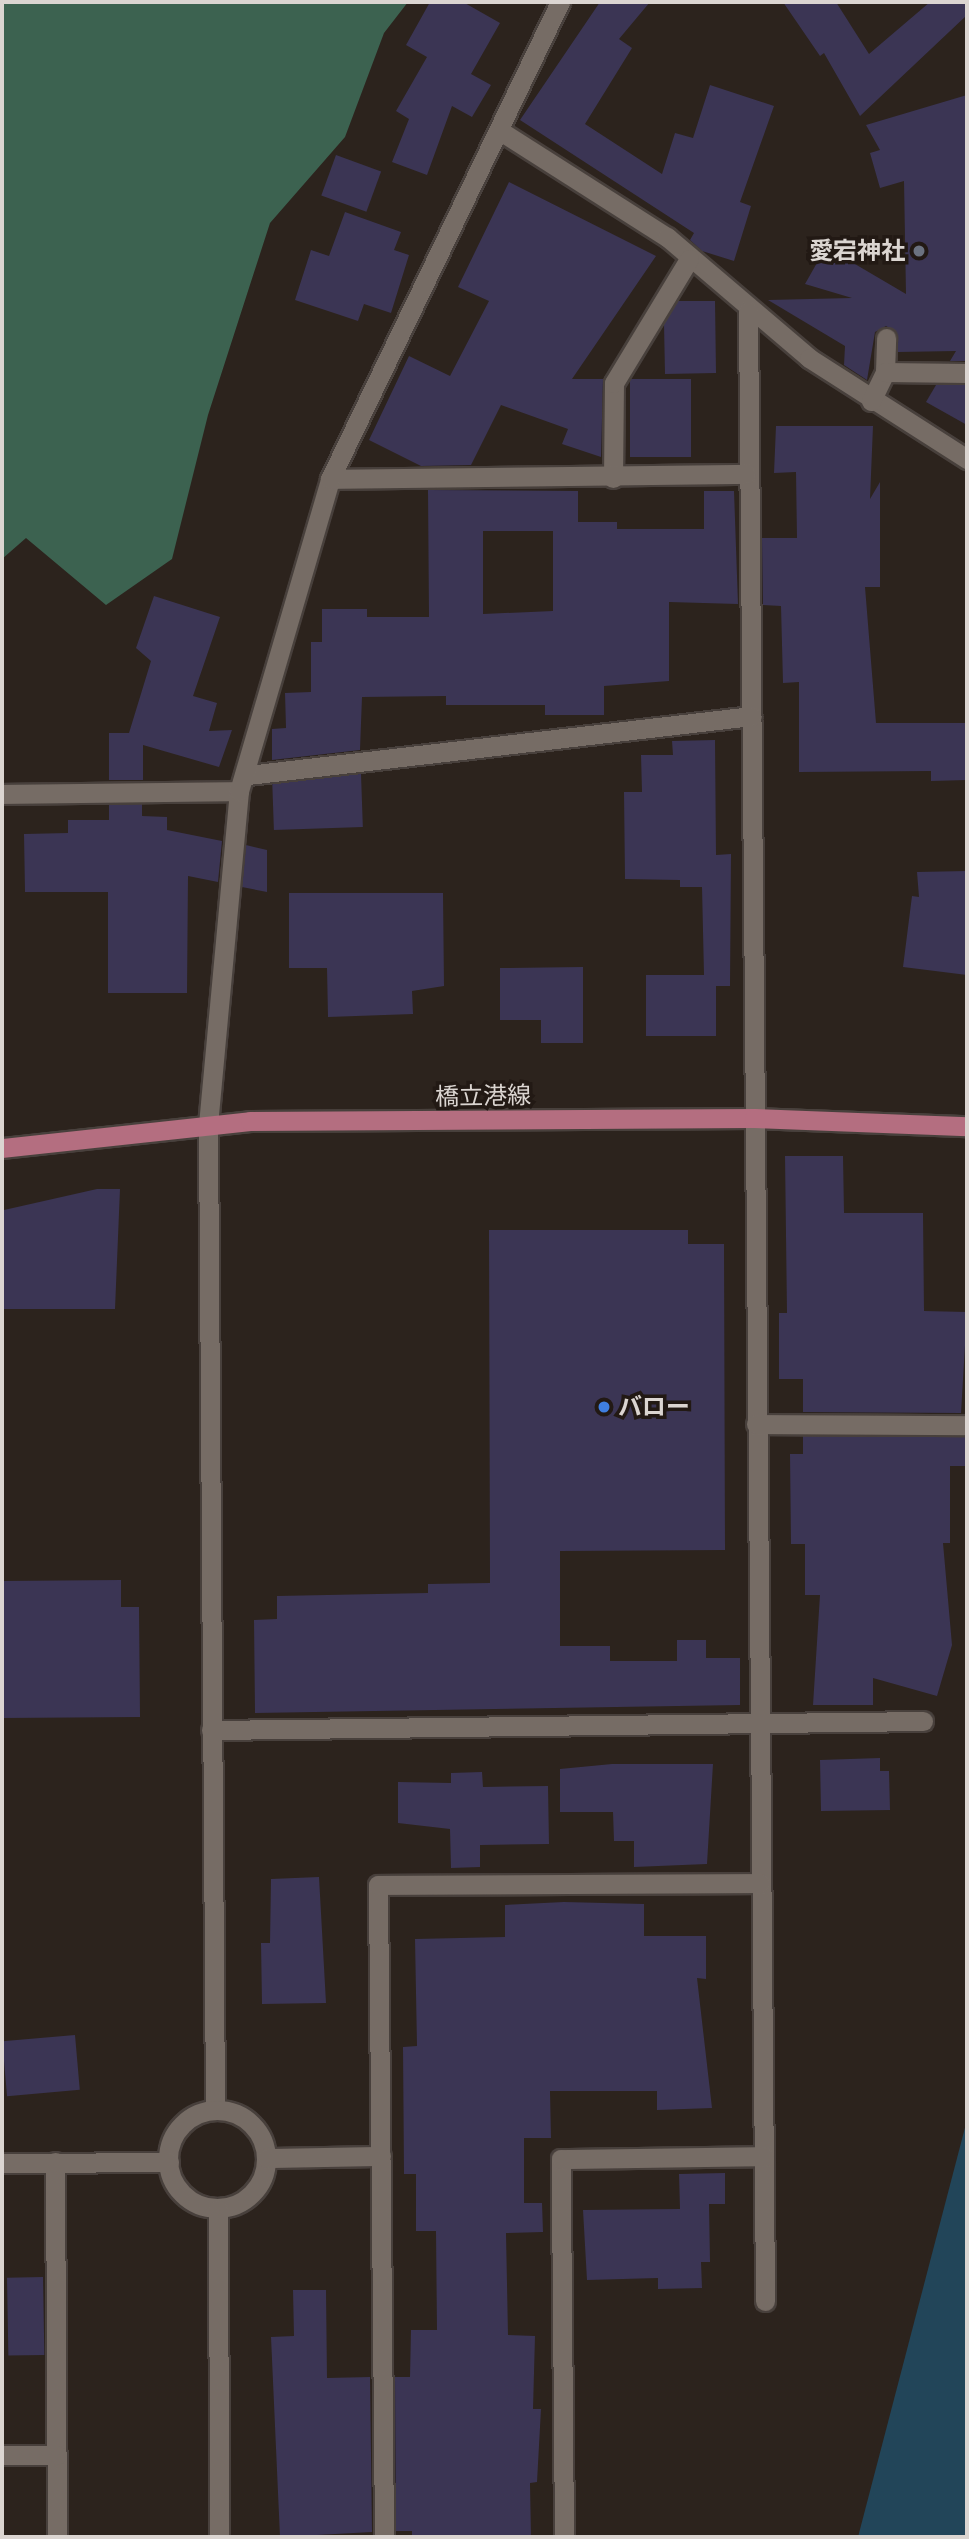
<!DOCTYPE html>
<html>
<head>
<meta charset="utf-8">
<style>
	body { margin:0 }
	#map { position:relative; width:969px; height:2539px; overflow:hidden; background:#2c231d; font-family:Arial,"Noto Sans JP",sans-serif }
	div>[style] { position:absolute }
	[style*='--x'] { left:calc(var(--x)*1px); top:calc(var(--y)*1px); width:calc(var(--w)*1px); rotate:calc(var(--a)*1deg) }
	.forest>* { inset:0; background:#3c6250 }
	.water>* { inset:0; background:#224559 }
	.building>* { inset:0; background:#3b3554; transform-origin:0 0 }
	.roads { filter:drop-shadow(2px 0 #48403c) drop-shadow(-2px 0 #48403c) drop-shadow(0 2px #48403c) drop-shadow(0 -2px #48403c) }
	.service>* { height:19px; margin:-9.5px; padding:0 9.5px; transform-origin:9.5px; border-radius:9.5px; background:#766c65 }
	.minor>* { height:19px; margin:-9.5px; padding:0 9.5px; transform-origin:9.5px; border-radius:9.5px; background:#766c65 }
	.minor>.ring { margin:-9.5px; padding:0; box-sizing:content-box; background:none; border:19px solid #766c65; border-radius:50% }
	.primary>* { height:19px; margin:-9.5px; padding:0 9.5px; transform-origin:9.5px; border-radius:9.5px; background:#b46e80 }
	.dots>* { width:19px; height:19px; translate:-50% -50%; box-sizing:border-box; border:4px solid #221914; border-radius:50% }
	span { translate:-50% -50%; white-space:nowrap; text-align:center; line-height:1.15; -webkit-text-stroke:7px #221914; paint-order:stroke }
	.poi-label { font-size:24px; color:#dbd5d1; font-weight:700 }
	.right { translate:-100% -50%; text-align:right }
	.left { translate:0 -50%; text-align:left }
	.street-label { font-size:24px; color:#dbd5d1 }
	.frame { position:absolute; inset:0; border:4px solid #dbd5d1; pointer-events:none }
</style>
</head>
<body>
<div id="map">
	<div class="forest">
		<div style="clip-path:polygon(2px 2px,408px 2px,384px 33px,345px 137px,270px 223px,208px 415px,172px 559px,106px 605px,26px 538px,2px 559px)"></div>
	</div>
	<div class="water">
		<div style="clip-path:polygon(967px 2120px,967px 2537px,858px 2537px)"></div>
	</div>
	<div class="building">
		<div style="clip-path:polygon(430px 2px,463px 2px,500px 23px,471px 74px,491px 85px,472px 117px,452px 106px,427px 175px,392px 162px,409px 119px,396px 111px,427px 57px,406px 45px)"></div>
		<div style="clip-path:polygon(600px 2px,650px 2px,619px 39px,632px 48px,585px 124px,662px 174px,675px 133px,693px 138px,710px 85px,774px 106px,740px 202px,751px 206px,734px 261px,702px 251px,690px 240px,694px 233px,520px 120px)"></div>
		<div style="clip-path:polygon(783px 2px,836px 2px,869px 54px,930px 2px,967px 2px,967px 15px,860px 116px,824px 53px,820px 56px)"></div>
		<div style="clip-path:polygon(967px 95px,967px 361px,950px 361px,956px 351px,898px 352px,897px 333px,886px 326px,875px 332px,867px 380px,844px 365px,845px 346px,768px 300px,852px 298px,805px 284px,826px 247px,906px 294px,904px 181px,880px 188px,870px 153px,880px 150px,866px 125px)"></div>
		<div style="left:336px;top:155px;width:48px;height:43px;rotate:20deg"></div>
		<div style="clip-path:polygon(509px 182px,656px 256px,572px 379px,603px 379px,601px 457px,562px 444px,568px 429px,501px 405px,471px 465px,421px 466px,369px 440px,409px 356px,450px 376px,489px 301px,458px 287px)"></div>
		<div style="clip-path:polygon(345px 212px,401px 232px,394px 250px,409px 255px,391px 313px,364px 304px,358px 321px,295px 300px,311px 250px,329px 256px)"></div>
		<div style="clip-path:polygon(678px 301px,715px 301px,716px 373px,665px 374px,664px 324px)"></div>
		<div style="left:630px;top:379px;width:61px;height:78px"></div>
		<div style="clip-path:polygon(936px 385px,967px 385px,967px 425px,926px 402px)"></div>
		<div style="clip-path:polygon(776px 426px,873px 426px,870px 499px,880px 482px,880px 587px,865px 587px,876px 723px,967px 723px,967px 780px,931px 781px,931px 771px,799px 772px,799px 682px,783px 683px,781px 606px,763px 605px,762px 538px,797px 538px,796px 472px,774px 473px)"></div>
		<div style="clip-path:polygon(evenodd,428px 490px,578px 491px,578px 522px,617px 522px,617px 529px,704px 529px,704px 491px,734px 491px,738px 604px,669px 602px,669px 681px,604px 686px,604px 715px,545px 715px,545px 705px,446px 705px,446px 696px,362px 697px,360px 750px,272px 760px,272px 729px,286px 728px,285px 693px,311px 692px,311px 642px,322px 642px,322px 609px,367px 609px,367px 617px,429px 617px,428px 490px,483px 531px,553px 531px,553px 611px,483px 614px,483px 531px)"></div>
		<div style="clip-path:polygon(154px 596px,220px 617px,193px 696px,217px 703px,209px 731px,232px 730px,219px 767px,143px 745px,143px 780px,109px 780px,109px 733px,129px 733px,151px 661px,136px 648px)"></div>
		<div style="clip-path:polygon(715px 740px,716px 855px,731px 854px,730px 986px,716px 986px,716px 1036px,646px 1036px,646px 975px,704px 975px,702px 887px,680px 887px,680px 880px,625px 879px,624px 792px,642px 792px,641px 755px,673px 755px,672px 741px)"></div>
		<div style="left:361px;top:774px;width:53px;height:89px;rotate:88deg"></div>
		<div style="clip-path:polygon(142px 804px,142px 816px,167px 817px,167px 830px,222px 841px,218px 882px,188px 876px,187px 993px,108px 993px,108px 892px,25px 892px,24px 834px,68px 833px,68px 820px,109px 820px,109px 805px)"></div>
		<div style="clip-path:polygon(246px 845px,267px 850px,267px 892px,242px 887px)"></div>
		<div style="clip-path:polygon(967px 871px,967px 975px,903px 967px,912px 896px,919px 897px,917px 872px)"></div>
		<div style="clip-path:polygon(289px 893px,443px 893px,444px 986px,412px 991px,413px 1014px,328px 1017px,327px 968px,289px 968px)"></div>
		<div style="clip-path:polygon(583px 967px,583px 1043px,541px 1043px,541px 1020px,500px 1020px,500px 968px)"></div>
		<div style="clip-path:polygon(785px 1156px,843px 1156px,844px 1213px,923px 1213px,924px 1311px,967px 1312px,961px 1413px,803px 1412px,803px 1379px,779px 1379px,779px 1313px,787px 1313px)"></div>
		<div style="clip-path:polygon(97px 1189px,120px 1189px,115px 1309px,2px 1309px,4px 1210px)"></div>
		<div style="clip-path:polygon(489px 1230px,688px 1230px,688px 1244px,724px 1244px,725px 1550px,560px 1551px,560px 1646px,610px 1646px,610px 1661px,677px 1661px,677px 1640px,706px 1640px,706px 1658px,740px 1658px,740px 1705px,255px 1713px,254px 1620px,277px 1619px,277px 1596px,428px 1593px,428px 1584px,490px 1583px)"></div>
		<div style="clip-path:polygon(803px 1436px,967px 1437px,967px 1466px,950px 1466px,950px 1543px,943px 1543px,952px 1645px,937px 1696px,873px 1678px,873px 1705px,813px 1705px,820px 1595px,805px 1595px,805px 1544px,791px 1544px,790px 1454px,803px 1454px)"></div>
		<div style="clip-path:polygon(121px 1580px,121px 1607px,139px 1607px,140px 1717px,2px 1718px,2px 1581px)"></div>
		<div style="clip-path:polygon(880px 1758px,880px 1771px,889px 1771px,890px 1810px,821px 1811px,820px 1760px)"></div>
		<div style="clip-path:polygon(612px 1764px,713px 1764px,707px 1864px,634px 1867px,634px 1841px,614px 1841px,613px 1812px,560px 1812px,560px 1769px)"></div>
		<div style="clip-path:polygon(482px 1772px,483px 1787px,548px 1786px,549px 1844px,480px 1845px,480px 1867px,451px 1868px,450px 1829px,398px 1823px,398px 1782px,451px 1783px,451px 1773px)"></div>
		<div style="clip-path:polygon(319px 1877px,326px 2003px,262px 2004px,261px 1943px,270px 1943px,271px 1879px)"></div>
		<div style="clip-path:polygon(564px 1902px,644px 1904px,644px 1936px,706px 1936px,706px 1979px,697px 1978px,712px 2108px,657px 2110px,657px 2091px,550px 2091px,551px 2138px,524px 2138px,524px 2203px,542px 2203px,543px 2232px,506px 2233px,508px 2335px,535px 2336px,533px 2409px,541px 2409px,537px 2482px,530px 2483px,531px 2537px,412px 2537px,412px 2531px,396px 2531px,395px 2377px,410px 2377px,411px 2330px,437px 2330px,436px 2231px,416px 2231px,416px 2174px,404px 2174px,403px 2047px,417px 2046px,415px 1939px,505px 1937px,505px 1905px)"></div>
		<div style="left:75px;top:2035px;width:55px;height:73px;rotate:85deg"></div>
		<div style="clip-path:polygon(725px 2173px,725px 2204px,709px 2204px,710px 2262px,701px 2262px,702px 2288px,658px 2289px,658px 2278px,587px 2280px,583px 2210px,680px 2209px,679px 2174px)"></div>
		<div style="left:43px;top:2277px;width:78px;height:36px;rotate:89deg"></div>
		<div style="clip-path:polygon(293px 2290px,326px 2290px,327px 2378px,370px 2377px,372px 2532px,280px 2537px,271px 2337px,294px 2336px)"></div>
	</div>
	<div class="roads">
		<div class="service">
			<div style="--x:885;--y:372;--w:34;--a:-88"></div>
		</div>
		<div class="minor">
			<div style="--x:502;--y:132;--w:196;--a:32.5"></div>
			<div style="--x:667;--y:237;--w:187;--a:40.4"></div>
			<div style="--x:809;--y:358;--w:188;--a:32.6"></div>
			<div style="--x:748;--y:311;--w:1990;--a:89.51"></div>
			<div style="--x:871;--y:401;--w:32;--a:-64"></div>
			<div style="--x:885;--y:372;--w:82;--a:0.7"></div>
			<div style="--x:613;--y:478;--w:95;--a:-89.4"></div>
			<div style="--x:614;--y:383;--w:145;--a:-58.8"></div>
			<div style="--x:330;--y:479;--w:416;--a:-0.7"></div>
			<div style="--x:248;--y:775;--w:507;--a:-6.68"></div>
			<div style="--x:2;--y:794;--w:237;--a:-0.7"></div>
			<div style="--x:756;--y:1424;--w:211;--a:0.3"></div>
			<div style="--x:211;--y:1730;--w:712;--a:-0.72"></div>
			<div style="--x:215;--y:2109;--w:984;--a:-90.41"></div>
			<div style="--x:208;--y:1125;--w:335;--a:-84.7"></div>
			<div style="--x:239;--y:791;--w:325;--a:-73.7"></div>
			<div style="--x:330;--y:479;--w:530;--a:-64.26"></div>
			<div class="ring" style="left:168px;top:2110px;width:79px;height:79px"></div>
			<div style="--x:267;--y:2158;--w:114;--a:-1"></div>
			<div style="--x:55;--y:2162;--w:375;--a:89.7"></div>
			<div style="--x:2;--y:2163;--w:167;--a:-0.3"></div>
			<div style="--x:218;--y:2209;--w:328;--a:89.8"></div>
			<div style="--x:2;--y:2455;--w:55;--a:0"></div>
			<div style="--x:384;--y:2537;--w:652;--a:-90.53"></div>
			<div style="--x:378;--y:1885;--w:382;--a:-0.3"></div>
			<div style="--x:564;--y:2537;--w:378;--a:-90.5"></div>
			<div style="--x:561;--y:2159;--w:203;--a:-0.8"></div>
		</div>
		<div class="primary">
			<div style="--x:2;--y:1148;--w:249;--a:-6.2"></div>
			<div style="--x:250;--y:1121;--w:504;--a:-0.34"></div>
			<div style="--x:754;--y:1118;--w:213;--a:2.2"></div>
		</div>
	</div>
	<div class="dots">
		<div style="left:919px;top:251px;background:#6b7280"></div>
		<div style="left:604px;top:1407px;background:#3f7fe0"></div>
	</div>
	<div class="poi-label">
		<span class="right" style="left:905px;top:251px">愛宕神社</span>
		<span class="left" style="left:618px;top:1407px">バロー</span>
	</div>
	<div class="street-label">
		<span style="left:483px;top:1096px;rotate:-1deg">橋立港線</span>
	</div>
	<div class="frame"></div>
</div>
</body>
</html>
